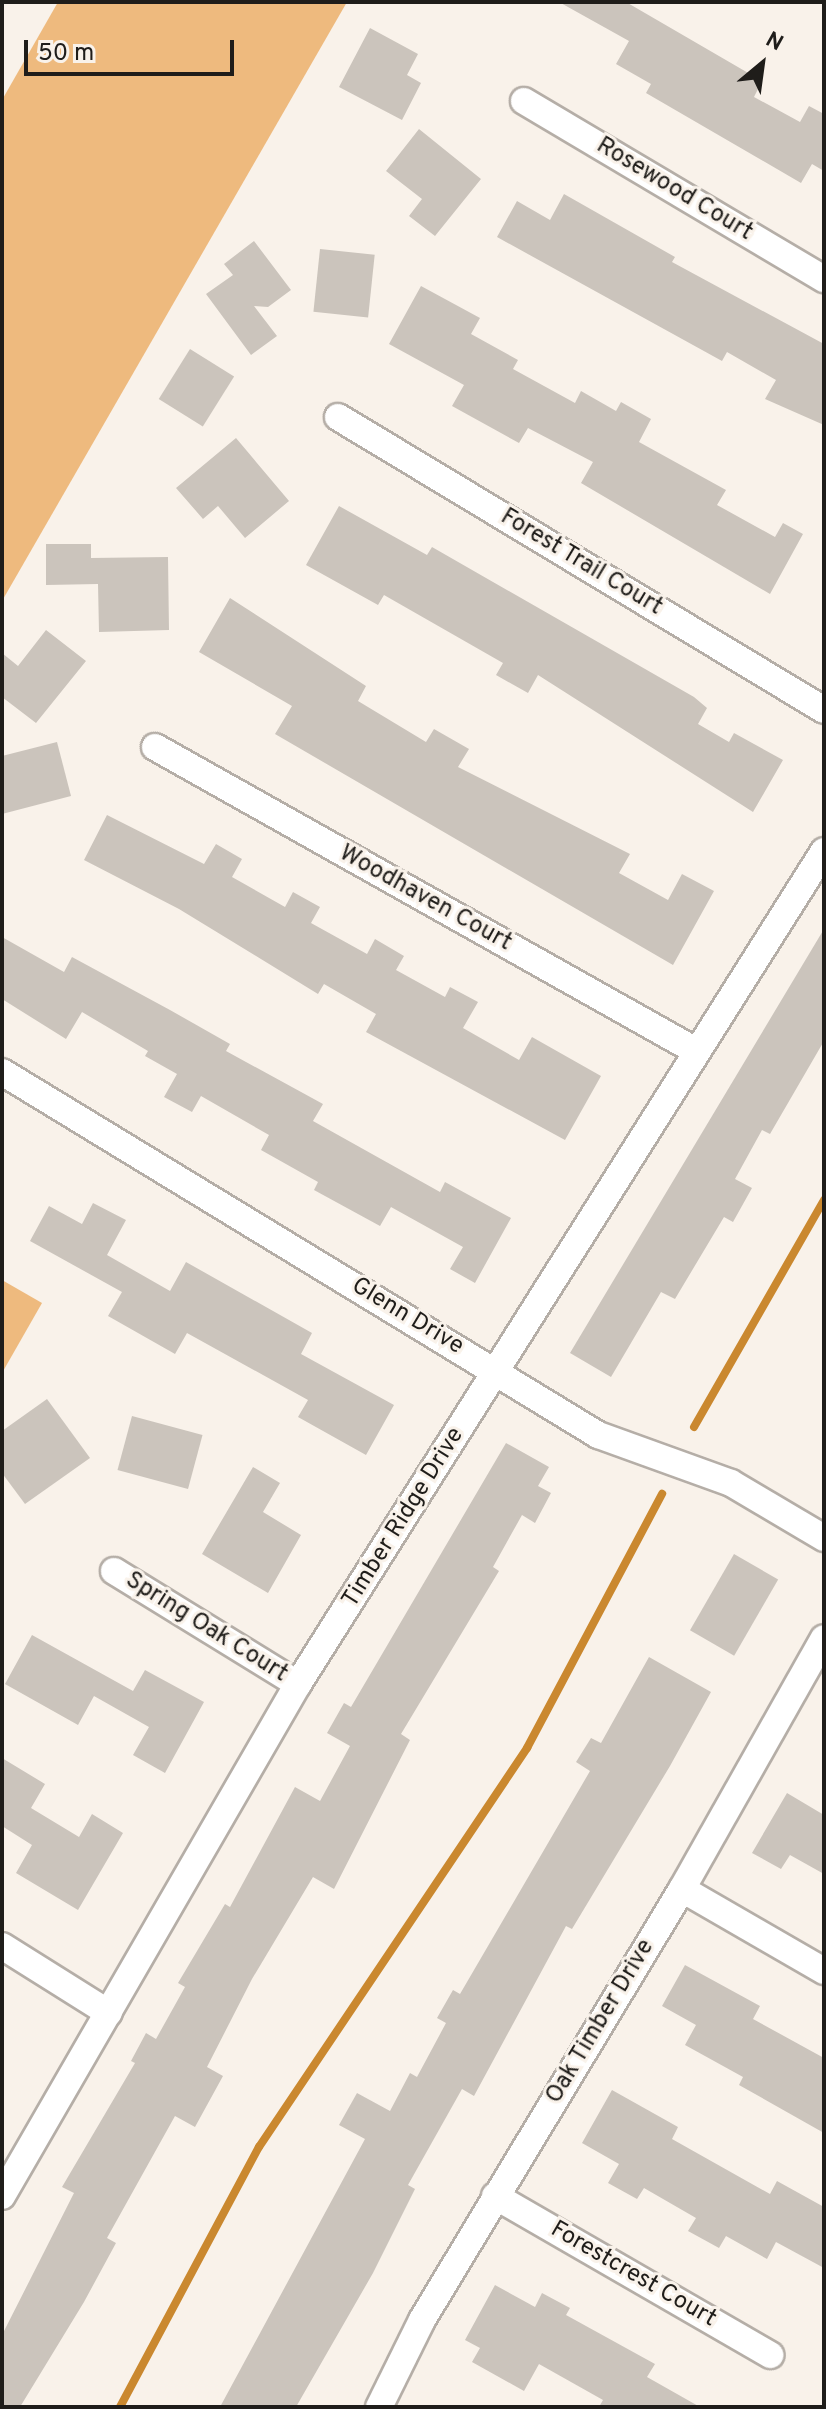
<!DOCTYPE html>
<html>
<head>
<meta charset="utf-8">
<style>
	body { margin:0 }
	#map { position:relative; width:826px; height:2409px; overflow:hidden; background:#f9f2ea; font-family:Overpass,sans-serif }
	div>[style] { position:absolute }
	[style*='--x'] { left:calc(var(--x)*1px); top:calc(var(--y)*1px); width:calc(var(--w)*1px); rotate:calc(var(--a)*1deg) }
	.green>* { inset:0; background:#eeba7e }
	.stream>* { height:8px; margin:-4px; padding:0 4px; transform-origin:4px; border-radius:4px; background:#ca882f }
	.building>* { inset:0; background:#cbc4bc; transform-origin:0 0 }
	.roads { filter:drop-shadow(2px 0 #b5aea7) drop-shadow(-2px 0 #b5aea7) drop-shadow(0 2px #b5aea7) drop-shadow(0 -2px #b5aea7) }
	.minor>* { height:26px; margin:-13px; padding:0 13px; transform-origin:13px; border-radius:13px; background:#fff }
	span { translate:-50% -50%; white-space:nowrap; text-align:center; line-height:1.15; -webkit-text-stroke:6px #f9f2ea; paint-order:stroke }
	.street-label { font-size:24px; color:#1f1d1a }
	.frame { position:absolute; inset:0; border:4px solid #1f1d1a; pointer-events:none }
	.north { position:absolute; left:722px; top:24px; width:80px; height:80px; -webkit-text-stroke:6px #f9f2ea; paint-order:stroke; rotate:29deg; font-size:22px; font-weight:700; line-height:32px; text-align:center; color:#1f1d1a }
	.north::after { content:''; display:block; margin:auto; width:28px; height:36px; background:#1f1d1a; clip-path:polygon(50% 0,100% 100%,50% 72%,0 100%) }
	.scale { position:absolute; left:24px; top:40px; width:210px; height:36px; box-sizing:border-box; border:4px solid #1f1d1a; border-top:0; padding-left:10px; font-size:24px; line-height:28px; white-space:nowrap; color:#1f1d1a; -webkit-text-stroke:6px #f9f2ea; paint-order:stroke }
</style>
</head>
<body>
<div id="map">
	<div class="green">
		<div style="clip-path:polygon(58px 2px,347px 2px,2px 601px,2px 100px)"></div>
		<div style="clip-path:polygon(2px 1280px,42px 1303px,2px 1373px)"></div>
	</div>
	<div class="stream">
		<div style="--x:694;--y:1427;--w:262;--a:-60.2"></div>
		<div style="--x:120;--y:2407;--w:295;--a:-61.9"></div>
		<div style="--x:259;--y:2147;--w:481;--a:-56.1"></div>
		<div style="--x:527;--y:1748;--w:288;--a:-62"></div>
	</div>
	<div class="building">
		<div style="clip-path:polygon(559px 2px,626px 2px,762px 81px,754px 97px,800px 122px,809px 106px,824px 114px,824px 171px,812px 164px,801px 183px,646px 93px,651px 84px,616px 64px,629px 41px)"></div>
		<div style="clip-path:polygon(370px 28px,418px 54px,407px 75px,421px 83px,402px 120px,339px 87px)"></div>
		<div style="clip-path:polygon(419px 129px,481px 179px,435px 236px,409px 216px,422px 199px,386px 171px)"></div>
		<div style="clip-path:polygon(564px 194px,675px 257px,672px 262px,824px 344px,824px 425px,765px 399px,776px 380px,727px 352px,722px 361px,497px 237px,517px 201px,550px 220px)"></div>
		<div style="clip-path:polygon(254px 241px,291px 290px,268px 307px,254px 306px,277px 336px,251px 355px,206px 294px,233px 275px,224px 264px)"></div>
		<div style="left:320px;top:249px;width:55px;height:63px;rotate:6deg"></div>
		<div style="clip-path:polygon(421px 286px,480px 318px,471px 334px,518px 360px,513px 369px,575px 403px,581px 391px,616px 411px,621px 402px,651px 419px,639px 442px,726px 490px,717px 505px,775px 537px,783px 523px,803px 534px,770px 594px,581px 483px,593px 462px,528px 428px,519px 443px,452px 406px,464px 385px,389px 344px)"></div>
		<div style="left:190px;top:349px;width:52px;height:59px;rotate:32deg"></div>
		<div style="clip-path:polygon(236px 438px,289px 501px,245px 538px,218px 506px,203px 519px,176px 488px)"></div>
		<div style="clip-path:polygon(339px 506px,427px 555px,432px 547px,694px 697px,707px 708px,698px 724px,729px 742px,734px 733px,783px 760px,753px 812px,538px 675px,528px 693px,496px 675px,503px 663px,384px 595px,378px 605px,306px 565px)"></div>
		<div style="clip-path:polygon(46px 544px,91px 544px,91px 558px,168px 557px,169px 630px,99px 632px,98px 584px,46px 585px)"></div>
		<div style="clip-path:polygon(230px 598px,366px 686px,358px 701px,426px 742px,434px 729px,469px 749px,458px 767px,630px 854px,619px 873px,668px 900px,682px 874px,714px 891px,673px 965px,275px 734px,292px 706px,199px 652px)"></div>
		<div style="clip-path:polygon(46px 630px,86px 661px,36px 723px,2px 697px,2px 653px,18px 666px)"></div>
		<div style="clip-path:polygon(57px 742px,71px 796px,2px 814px,2px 756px)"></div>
		<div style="clip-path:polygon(107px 815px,204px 864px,216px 844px,242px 859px,232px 877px,285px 907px,293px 892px,320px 907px,311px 923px,367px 954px,375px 939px,404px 956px,396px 970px,445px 997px,450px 987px,478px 1002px,463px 1028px,519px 1060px,532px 1037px,601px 1076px,565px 1140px,366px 1032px,376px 1014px,324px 984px,318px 994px,179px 909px,84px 860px)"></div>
		<div style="clip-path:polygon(824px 929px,824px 1041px,770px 1134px,762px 1130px,735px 1179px,752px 1188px,733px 1222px,724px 1217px,675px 1299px,661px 1292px,611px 1377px,570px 1353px)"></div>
		<div style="clip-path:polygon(2px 937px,64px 972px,72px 957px,170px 1010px,230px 1044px,226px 1051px,323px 1104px,313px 1121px,440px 1192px,445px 1182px,511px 1218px,475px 1283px,450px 1269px,463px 1247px,391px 1207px,380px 1226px,314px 1190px,318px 1182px,261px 1150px,269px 1135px,201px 1096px,192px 1112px,164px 1097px,177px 1074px,145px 1056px,148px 1051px,82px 1012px,66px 1039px,2px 999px)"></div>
		<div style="clip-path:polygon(93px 1203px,126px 1220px,107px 1255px,170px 1291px,186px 1262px,312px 1333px,301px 1354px,394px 1405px,366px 1455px,298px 1417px,308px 1400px,187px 1333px,175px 1354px,108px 1316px,122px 1292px,30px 1241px,49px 1206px,82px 1224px)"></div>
		<div style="clip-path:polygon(47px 1399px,90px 1458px,25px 1504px,2px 1473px,2px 1431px)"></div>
		<div style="left:132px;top:1416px;width:73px;height:56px;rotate:15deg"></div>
		<div style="clip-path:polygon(506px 1443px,549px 1467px,538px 1486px,551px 1493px,535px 1523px,522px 1515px,493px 1567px,499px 1571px,401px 1734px,410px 1740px,334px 1889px,313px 1877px,252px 1979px,207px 2067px,223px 2076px,195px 2127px,175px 2116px,107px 2238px,116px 2243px,84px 2302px,20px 2407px,2px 2407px,2px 2335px,74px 2193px,62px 2187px,135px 2063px,131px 2061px,146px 2033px,156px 2039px,185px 1987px,178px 1983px,225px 1904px,230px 1907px,295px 1787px,320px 1801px,350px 1746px,327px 1733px,344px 1703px,351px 1707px)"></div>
		<div style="clip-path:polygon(253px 1467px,280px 1483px,263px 1512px,301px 1535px,268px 1593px,202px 1554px)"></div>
		<div style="left:734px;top:1554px;width:51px;height:88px;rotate:30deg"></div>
		<div style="clip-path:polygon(32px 1635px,133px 1691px,145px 1670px,204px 1702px,165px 1773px,133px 1755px,149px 1727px,94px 1696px,78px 1725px,5px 1684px)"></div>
		<div style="clip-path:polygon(649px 1657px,711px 1692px,670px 1766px,572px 1929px,566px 1926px,474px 2096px,462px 2089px,408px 2185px,415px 2189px,373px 2273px,296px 2407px,220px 2407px,365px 2139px,339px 2125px,357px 2093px,390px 2111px,410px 2073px,417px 2077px,446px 2023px,437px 2018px,453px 1990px,460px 1994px,590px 1771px,576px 1762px,591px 1738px,601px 1743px)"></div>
		<div style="clip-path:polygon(2px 1758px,45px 1784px,31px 1808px,79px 1837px,92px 1814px,123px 1833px,78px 1910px,16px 1873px,32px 1845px,2px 1826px)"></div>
		<div style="clip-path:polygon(787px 1793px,824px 1815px,824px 1874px,790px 1855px,781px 1869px,752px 1853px)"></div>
		<div style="clip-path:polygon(685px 1965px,760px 2006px,753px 2019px,824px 2058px,824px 2133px,739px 2085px,743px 2077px,685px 2045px,696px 2025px,662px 2006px)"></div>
		<div style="clip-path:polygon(612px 2090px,678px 2127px,672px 2139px,770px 2194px,777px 2181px,824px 2207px,824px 2268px,776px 2242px,767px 2259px,726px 2236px,719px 2248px,688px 2231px,696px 2218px,644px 2188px,637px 2199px,608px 2183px,619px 2164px,582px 2143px)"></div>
		<div style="clip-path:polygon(495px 2285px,535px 2307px,542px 2293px,570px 2308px,566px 2315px,655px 2364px,647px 2377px,700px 2407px,599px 2407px,603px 2400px,539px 2364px,524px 2391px,472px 2362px,480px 2348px,465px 2340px)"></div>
	</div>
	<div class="roads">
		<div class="minor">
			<div style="--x:524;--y:101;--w:349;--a:30.7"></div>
			<div style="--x:338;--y:417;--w:567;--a:31.08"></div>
			<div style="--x:155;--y:747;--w:621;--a:29.33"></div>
			<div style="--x:2;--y:1072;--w:698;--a:31.34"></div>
			<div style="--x:598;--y:1435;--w:141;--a:19.8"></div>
			<div style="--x:731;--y:1483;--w:108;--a:30.6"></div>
			<div style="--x:114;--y:1571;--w:216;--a:31.6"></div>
			<div style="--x:682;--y:1889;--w:164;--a:30"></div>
			<div style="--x:2;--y:1946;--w:126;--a:32.1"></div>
			<div style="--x:2;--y:2196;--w:591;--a:-59.97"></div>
			<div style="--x:298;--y:1684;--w:985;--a:-57.73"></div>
			<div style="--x:495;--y:2196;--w:318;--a:30"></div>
			<div style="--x:379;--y:2407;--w:97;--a:-63.7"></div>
			<div style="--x:422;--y:2320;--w:503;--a:-58.9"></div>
			<div style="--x:682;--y:1889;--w:288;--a:-60.5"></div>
		</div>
	</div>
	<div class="street-label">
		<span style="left:674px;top:190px;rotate:31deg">Rosewood Court</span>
		<span style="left:581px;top:563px;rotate:31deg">Forest Trail Court</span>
		<span style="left:425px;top:899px;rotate:29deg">Woodhaven Court</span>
		<span style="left:407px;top:1317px;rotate:31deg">Glenn Drive</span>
		<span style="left:404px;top:1518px;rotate:-58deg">Timber Ridge Drive</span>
		<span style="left:206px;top:1628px;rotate:32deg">Spring Oak Court</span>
		<span style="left:601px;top:2022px;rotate:-59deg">Oak Timber Drive</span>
		<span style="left:633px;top:2275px;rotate:30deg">Forestcrest Court</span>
	</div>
	<div class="frame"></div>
	<div class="north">N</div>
	<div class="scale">50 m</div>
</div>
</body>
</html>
